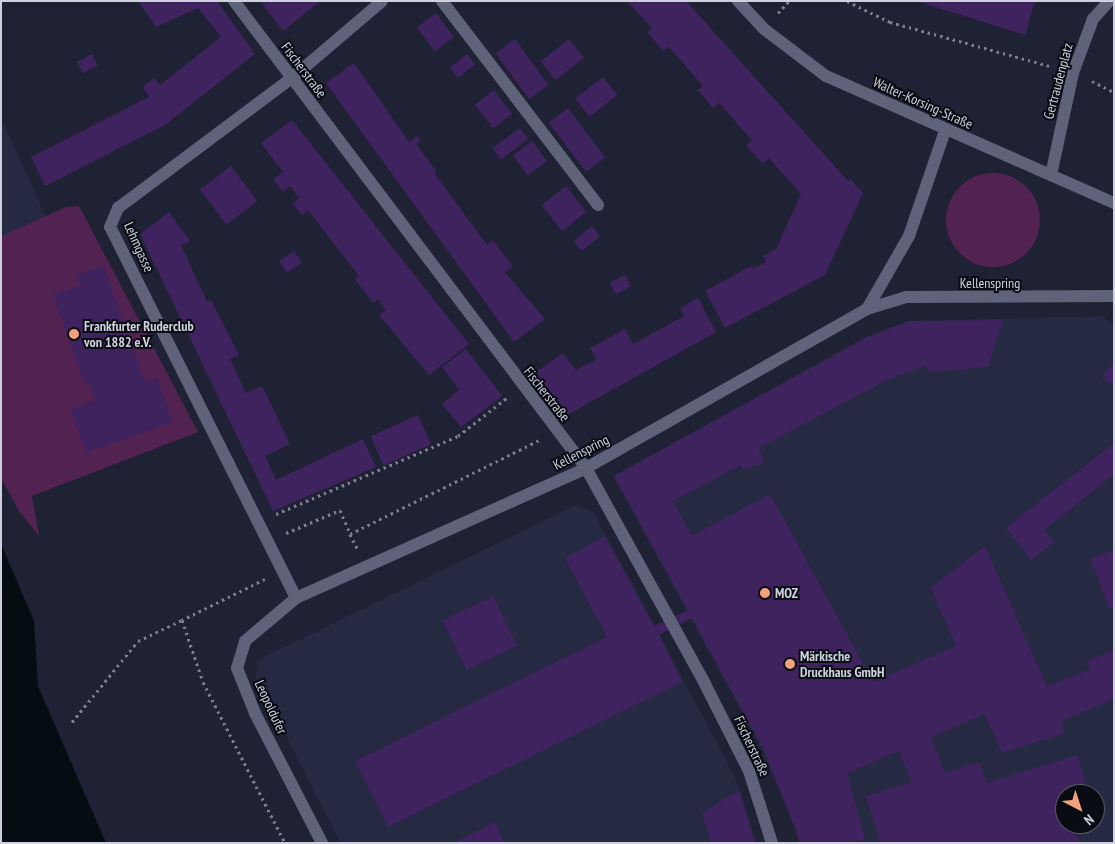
<!DOCTYPE html>
<html>
<head>
<meta charset="utf-8">
<style>
	body { margin:0 }
	#map { position:relative; width:1115px; height:844px; overflow:hidden; background:#1f2134; font-family:"PT Sans Narrow",sans-serif }
	div>[style] { position:absolute }
	[style*='--x'] { left:calc(var(--x)*1px); top:calc(var(--y)*1px); width:calc(var(--w)*1px); rotate:calc(var(--a)*1deg) }
	.built>* { inset:0; background:#262942 }
	.green>* { inset:0; background:#522351 }
	.round { border-radius:50% }
	.water>* { inset:0; background:#030d12 }
	.building>* { inset:0; background:#3f235e; transform-origin:0 0 }
	.path>* { height:3px; margin-top:-1.5px; transform-origin:0; background:repeating-linear-gradient(90deg,#7e808f 0 2.5px,transparent 0 6.5px) }
	.minor>* { height:12px; margin:-6px; padding:0 6px; transform-origin:6px; border-radius:6px; background:#5f6379 }
	.dots>* { width:14px; height:14px; translate:-50% -50%; box-sizing:border-box; border:2px solid #0a0c14; border-radius:50% }
	span { translate:-50% -50%; white-space:nowrap; text-align:center; line-height:1.15; -webkit-text-stroke:4px #0a0c14; paint-order:stroke }
	.street-label { font-size:14px; color:#ced1dd }
	.poi-label { font-size:14px; color:#ced1dd; font-weight:700 }
	.left { translate:0 -50%; text-align:left }
	.frame { position:absolute; inset:0; border:2px solid #ced1dd; pointer-events:none }
	.north { position:absolute; left:1055px; top:784px; width:50px; height:50px; box-sizing:border-box; background:#0a0c14; border:1px solid #585b64; border-radius:50%; rotate:140deg; font-size:14px; font-weight:700; line-height:20px; text-align:center; color:#ced1dd }
	.north::after { content:''; display:block; margin:auto; width:18px; height:22px; background:#f1a17c; clip-path:polygon(50% 0,100% 100%,50% 72%,0 100%) }
</style>
</head>
<body>
<div id="map">
	<div class="built">
		<div style="clip-path:polygon(1px 118px,46px 216px,1px 236px)"></div>
		<div style="clip-path:polygon(evenodd,1102px 316px,1114px 325px,1114px 843px,799px 843px,791px 817px,757px 740px,613px 476px,867px 336px,908px 321px,1102px 316px,1065px 794px,1095px 794px,1095px 824px,1065px 824px,1065px 794px)"></div>
		<div style="clip-path:polygon(576px 505px,593px 512px,648px 613px,737px 781px,757px 843px,341px 843px,256px 678px,258px 660px)"></div>
	</div>
	<div class="green">
		<div class="round" style="left:946px;top:173px;width:94px;height:94px"></div>
		<div style="clip-path:polygon(79px 206px,198px 432px,32px 496px,39px 536px,19px 511px,1px 478px,1px 236px,66px 207px)"></div>
	</div>
	<div class="water">
		<div style="clip-path:polygon(1px 544px,34px 621px,38px 686px,106px 843px,1px 843px)"></div>
	</div>
	<div class="building">
		<div style="clip-path:polygon(138px 1px,217px 1px,255px 54px,165px 125px,45px 186px,31px 157px,149px 97px,143px 87px,154px 78px,160px 85px,221px 37px,198px 8px,156px 27px)"></div>
		<div style="clip-path:polygon(260px 1px,320px 1px,283px 31px)"></div>
		<div style="clip-path:polygon(627px 1px,686px 1px,848px 181px,850px 179px,863px 193px,825px 275px,725px 328px,705px 291px,751px 266px,753px 269px,766px 262px,763px 256px,776px 249px,801px 194px,769px 158px,763px 164px,746px 146px,752px 140px,719px 103px,713px 108px,698px 90px,703px 86px,669px 47px,663px 51px,647px 32px,652px 28px)"></div>
		<div style="clip-path:polygon(916px 1px,1035px 1px,1025px 35px)"></div>
		<div style="left:436px;top:13px;width:30px;height:24px;rotate:53deg"></div>
		<div style="left:515px;top:39px;width:57px;height:24px;rotate:54deg"></div>
		<div style="left:569px;top:39px;width:24px;height:36px;rotate:52deg"></div>
		<div style="left:92px;top:54px;width:13px;height:17px;rotate:63deg"></div>
		<div style="left:467px;top:54px;width:13px;height:22px;rotate:51deg"></div>
		<div style="clip-path:polygon(354px 63px,409px 142px,417px 136px,421px 140px,416px 144px,437px 172px,435px 174px,487px 245px,493px 240px,513px 267px,505px 272px,545px 319px,514px 342px,326px 83px)"></div>
		<div style="left:603px;top:77px;width:23px;height:35px;rotate:52deg"></div>
		<div style="left:494px;top:90px;width:30px;height:24px;rotate:53deg"></div>
		<div style="left:568px;top:108px;width:62px;height:24px;rotate:53deg"></div>
		<div style="clip-path:polygon(292px 120px,469px 344px,429px 375px,379px 315px,386px 310px,378px 299px,373px 303px,355px 279px,359px 276px,308px 210px,302px 215px,293px 204px,299px 198px,290px 186px,283px 192px,273px 179px,283px 172px,261px 143px)"></div>
		<div style="left:520px;top:128px;width:14px;height:34px;rotate:54deg"></div>
		<div style="left:532px;top:141px;width:25px;height:24px;rotate:53deg"></div>
		<div style="left:231px;top:166px;width:44px;height:39px;rotate:53deg"></div>
		<div style="left:566px;top:186px;width:33px;height:31px;rotate:52deg"></div>
		<div style="clip-path:polygon(169px 212px,190px 241px,181px 245px,207px 302px,211px 300px,239px 355px,230px 359px,246px 393px,262px 386px,290px 444px,265px 456px,276px 480px,363px 439px,376px 467px,273px 511px,140px 234px)"></div>
		<div style="left:592px;top:226px;width:13px;height:24px;rotate:51deg"></div>
		<div style="left:294px;top:251px;width:14px;height:18px;rotate:56deg"></div>
		<div style="clip-path:polygon(104px 266px,145px 382px,157px 378px,173px 422px,86px 453px,70px 409px,95px 400px,90px 383px,85px 385px,53px 295px,81px 285px,77px 275px)"></div>
		<div style="left:625px;top:275px;width:13px;height:17px;rotate:63deg"></div>
		<div style="clip-path:polygon(698px 298px,716px 332px,567px 415px,536px 372px,563px 353px,576px 370px,596px 360px,590px 348px,625px 329px,633px 344px,684px 316px,680px 308px)"></div>
		<div style="clip-path:polygon(1003px 320px,988px 367px,929px 372px,926px 365px,885px 381px,759px 448px,764px 463px,743px 470px,741px 465px,673px 501px,692px 536px,770px 494px,873px 682px,956px 646px,931px 588px,985px 546px,1047px 687px,1090px 669px,1087px 661px,1114px 650px,1114px 699px,1061px 721px,1065px 733px,1002px 753px,985px 714px,931px 737px,945px 773px,980px 762px,986px 783px,1077px 755px,1089px 794px,1065px 794px,1065px 824px,1086px 824px,1076px 828px,1080px 843px,880px 843px,866px 796px,912px 782px,899px 751px,847px 773px,865px 839px,853px 843px,801px 843px,764px 750px,692px 618px,659px 635px,682px 682px,388px 827px,355px 761px,607px 637px,565px 558px,605px 536px,654px 626px,688px 610px,614px 476px,868px 337px,910px 321px)"></div>
		<div style="clip-path:polygon(466px 349px,502px 396px,461px 427px,442px 404px,459px 390px,442px 367px)"></div>
		<div style="clip-path:polygon(1114px 362px,1114px 386px,1102px 377px)"></div>
		<div style="left:418px;top:415px;width:32px;height:52px;rotate:66deg"></div>
		<div style="clip-path:polygon(1114px 443px,1114px 474px,1044px 530px,1054px 542px,1031px 560px,1006px 528px)"></div>
		<div style="clip-path:polygon(1113px 550px,1114px 607px,1110px 609px,1090px 559px)"></div>
		<div style="left:493px;top:596px;width:55px;height:56px;rotate:64deg"></div>
		<div style="clip-path:polygon(739px 790px,755px 843px,711px 843px,702px 813px)"></div>
		<div style="clip-path:polygon(495px 822px,505px 843px,454px 843px)"></div>
	</div>
	<div class="path">
		<div style="--x:847;--y:1;--w:48;--a:26"></div>
		<div style="--x:890;--y:22;--w:169;--a:15.4"></div>
		<div style="--x:778;--y:13;--w:16;--a:-47"></div>
		<div style="--x:1092;--y:81;--w:25;--a:27"></div>
		<div style="--x:276;--y:514;--w:198;--a:-23.2"></div>
		<div style="--x:458;--y:436;--w:63;--a:-38"></div>
		<div style="--x:286;--y:533;--w:59;--a:-23.1"></div>
		<div style="--x:340;--y:510;--w:26;--a:67"></div>
		<div style="--x:357;--y:548;--w:16;--a:-117"></div>
		<div style="--x:350;--y:534;--w:211;--a:-26.4"></div>
		<div style="--x:265;--y:579;--w:93;--a:153.7"></div>
		<div style="--x:182;--y:620;--w:65;--a:71.3"></div>
		<div style="--x:203;--y:682;--w:181;--a:63"></div>
		<div style="--x:72;--y:722;--w:104;--a:-50.8"></div>
		<div style="--x:138;--y:641;--w:49;--a:-25.5"></div>
	</div>
	<div class="minor">
		<div style="--x:234;--y:1;--w:585;--a:52.99"></div>
		<div style="--x:586;--y:468;--w:247;--a:61.1"></div>
		<div style="--x:705;--y:684;--w:97;--a:63.2"></div>
		<div style="--x:749;--y:771;--w:76;--a:72.3"></div>
		<div style="--x:442;--y:1;--w:257;--a:52.6"></div>
		<div style="--x:738;--y:1;--w:38;--a:47"></div>
		<div style="--x:764;--y:29;--w:78;--a:37.2"></div>
		<div style="--x:826;--y:76;--w:315;--a:23.8"></div>
		<div style="--x:1051;--y:175;--w:104;--a:-77.8"></div>
		<div style="--x:1073;--y:73;--w:58;--a:-69.7"></div>
		<div style="--x:1093;--y:19;--w:24;--a:-48"></div>
		<div style="--x:867;--y:309;--w:41;--a:-17.1"></div>
		<div style="--x:906;--y:297;--w:208;--a:-0.3"></div>
		<div style="--x:296;--y:598;--w:415;--a:-116.6"></div>
		<div style="--x:110;--y:227;--w:21;--a:-67"></div>
		<div style="--x:118;--y:208;--w:217;--a:-36.8"></div>
		<div style="--x:292;--y:78;--w:118;--a:-40.5"></div>
		<div style="--x:322;--y:843;--w:146;--a:-117.3"></div>
		<div style="--x:255;--y:713;--w:48;--a:-111.8"></div>
		<div style="--x:237;--y:668;--w:28;--a:-73"></div>
		<div style="--x:245;--y:641;--w:67;--a:-40.1"></div>
		<div style="--x:296;--y:598;--w:318;--a:-24.1"></div>
		<div style="--x:586;--y:468;--w:323;--a:-29.5"></div>
		<div style="--x:867;--y:309;--w:84;--a:-60.1"></div>
		<div style="--x:909;--y:236;--w:111;--a:-71.1"></div>
	</div>
	<div class="dots">
		<div style="left:74px;top:334px;background:#f1a17c"></div>
		<div style="left:765px;top:593px;background:#f1a17c"></div>
		<div style="left:790px;top:664px;background:#f1a17c"></div>
	</div>
	<div class="street-label">
		<span style="left:304px;top:70px;rotate:53deg">Fischerstraße</span>
		<span style="left:1058px;top:81px;rotate:-75deg">Gertraudenplatz</span>
		<span style="left:923px;top:103px;rotate:24deg">Walter-Korsing-Straße</span>
		<span style="left:139px;top:247px;rotate:66deg">Lehmgasse</span>
		<span style="left:990px;top:283px">Kellenspring</span>
		<span style="left:547px;top:394px;rotate:52deg">Fischerstraße</span>
		<span style="left:581px;top:452px;rotate:-27deg">Kellenspring</span>
		<span style="left:271px;top:707px;rotate:65deg">Leopoldufer</span>
		<span style="left:752px;top:746px;rotate:65deg">Fischerstraße</span>
	</div>
	<div class="poi-label">
		<span class="left" style="left:84px;top:334px">Frankfurter Ruderclub<br>von 1882 e.V.</span>
		<span class="left" style="left:775px;top:593px">MOZ</span>
		<span class="left" style="left:800px;top:664px">Märkische<br>Druckhaus GmbH</span>
	</div>
	<div class="frame"></div>
	<div class="north">N</div>
</div>
</body>
</html>
